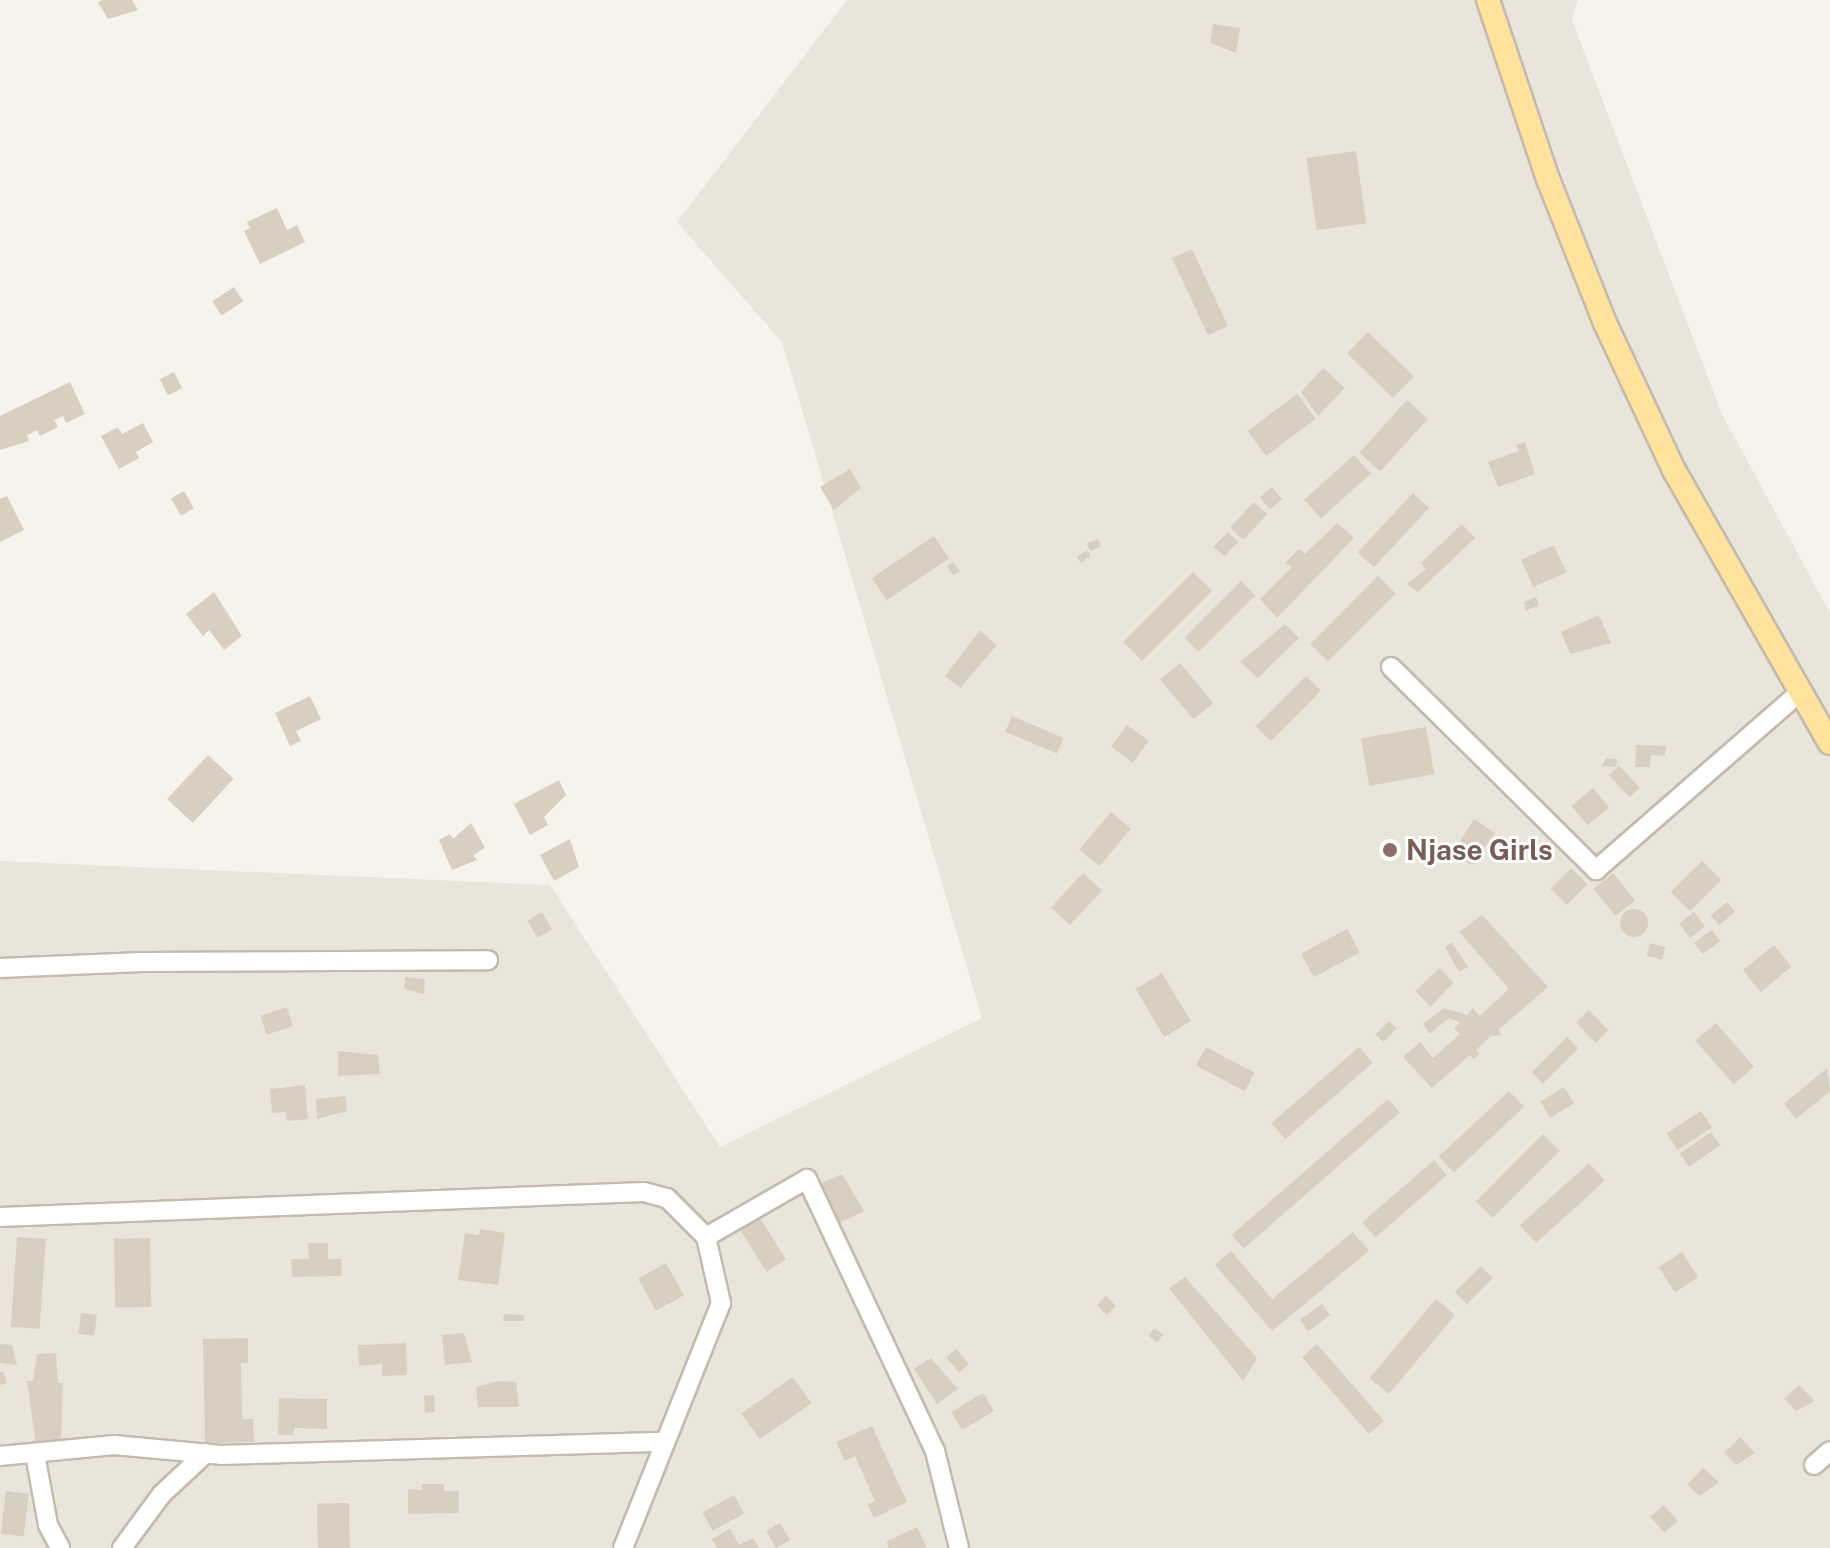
<!DOCTYPE html>
<html>
<head>
<meta charset="utf-8">
<style>
	body { margin:0 }
	#map { position:relative; width:1830px; height:1548px; overflow:hidden; background:#f6f3ec; font-family:"Public Sans",sans-serif }
	div>[style] { position:absolute }
	[style*='--x'] { left:calc(var(--x)*1px); top:calc(var(--y)*1px); width:calc(var(--w)*1px); rotate:calc(var(--a)*1deg) }
	.residential>* { inset:0; background:#eae5da }
	.building>* { inset:0; background:#d8cfc1; transform-origin:0 0 }
	.round { border-radius:50% }
	.roads { filter:drop-shadow(2px 0 #c2bbae) drop-shadow(-2px 0 #c2bbae) drop-shadow(0 2px #c2bbae) drop-shadow(0 -2px #c2bbae) }
	.minor>* { height:18px; margin:-9px; padding:0 9px; transform-origin:9px; border-radius:9px; background:#fff }
	.major>* { height:22px; margin:-11px; padding:0 11px; transform-origin:11px; border-radius:11px; background:#ffe39c }
	.dots>* { width:22px; height:22px; translate:-50% -50%; box-sizing:border-box; border:4px solid #fff; border-radius:50% }
	span { translate:-50% -50%; white-space:nowrap; text-align:center; line-height:1.15; -webkit-text-stroke:6px #fff; paint-order:stroke }
	.education-label { font-size:28px; color:#785e54; font-weight:700 }
	.left { translate:0 -50%; text-align:left }
</style>
</head>
<body>
<div id="map">
	<div class="residential">
		<div style="clip-path:polygon(847px 0,1578px 0,1572px 20px,1722px 414px,1830px 613px,1830px 1548px,0 1548px,0 861px,550px 885px,720px 1147px,982px 1018px,782px 342px,677px 222px)"></div>
	</div>
	<div class="building">
		<div style="clip-path:polygon(102px 0,132px 0,138px 10px,108px 19px,98px 2px)"></div>
		<div style="clip-path:polygon(1213px 24px,1240px 28px,1236px 53px,1210px 43px)"></div>
		<div style="left:1356px;top:151px;width:73px;height:50px;rotate:82deg"></div>
		<div style="clip-path:polygon(277px 208px,287px 230px,297px 225px,305px 242px,260px 264px,244px 231px,250px 228px,247px 222px)"></div>
		<div style="left:1192px;top:249px;width:85px;height:22px;rotate:65deg"></div>
		<div style="left:234px;top:287px;width:17px;height:26px;rotate:57deg"></div>
		<div style="left:1368px;top:332px;width:64px;height:30px;rotate:44deg"></div>
		<div style="clip-path:polygon(1323px 368px,1345px 388px,1318px 416px,1301px 392px)"></div>
		<div style="left:174px;top:372px;width:18px;height:16px;rotate:63deg"></div>
		<div style="clip-path:polygon(70px 382px,85px 414px,66px 423px,63px 416px,54px 420px,58px 427px,40px 436px,37px 430px,27px 435px,29px 441px,0 450px,0 416px)"></div>
		<div style="left:1297px;top:394px;width:31px;height:62px;rotate:53deg"></div>
		<div style="left:1407px;top:400px;width:28px;height:71px;rotate:42deg"></div>
		<div style="clip-path:polygon(143px 423px,153px 442px,136px 452px,139px 458px,119px 469px,101px 436px,118px 427px,122px 434px)"></div>
		<div style="clip-path:polygon(1525px 442px,1535px 474px,1498px 487px,1488px 462px,1519px 451px,1516px 445px)"></div>
		<div style="left:1354px;top:455px;width:25px;height:67px;rotate:48deg"></div>
		<div style="clip-path:polygon(850px 469px,861px 488px,834px 510px,820px 487px)"></div>
		<div style="left:1272px;top:487px;width:16px;height:16px;rotate:50deg"></div>
		<div style="left:184px;top:491px;width:20px;height:15px;rotate:60deg"></div>
		<div style="left:1413px;top:493px;width:22px;height:81px;rotate:43deg"></div>
		<div style="clip-path:polygon(7px 496px,24px 530px,0 542px,0 499px)"></div>
		<div style="left:1254px;top:502px;width:18px;height:35px;rotate:43deg"></div>
		<div style="clip-path:polygon(1337px 523px,1354px 538px,1277px 618px,1260px 599px,1292px 567px,1285px 563px,1299px 549px,1305px 554px)"></div>
		<div style="clip-path:polygon(1462px 524px,1475px 538px,1418px 592px,1407px 584px,1426px 569px,1421px 563px)"></div>
		<div style="clip-path:polygon(1228px 532px,1238px 542px,1225px 556px,1213px 547px)"></div>
		<div style="left:934px;top:536px;width:27px;height:75px;rotate:56deg"></div>
		<div style="left:1098px;top:539px;width:8px;height:12px;rotate:67deg"></div>
		<div style="left:1554px;top:545px;width:30px;height:36px;rotate:66deg"></div>
		<div style="left:1087px;top:550px;width:7px;height:12px;rotate:56deg"></div>
		<div style="clip-path:polygon(953px 562px,960px 571px,953px 575px,947px 566px)"></div>
		<div style="left:1193px;top:572px;width:27px;height:99px;rotate:45deg"></div>
		<div style="left:1378px;top:576px;width:25px;height:96px;rotate:45deg"></div>
		<div style="left:1241px;top:581px;width:20px;height:80px;rotate:45deg"></div>
		<div style="clip-path:polygon(214px 592px,242px 636px,224px 650px,209px 630px,203px 636px,186px 614px)"></div>
		<div style="clip-path:polygon(1536px 597px,1539px 605px,1526px 611px,1524px 602px)"></div>
		<div style="clip-path:polygon(1599px 615px,1611px 643px,1570px 654px,1561px 632px)"></div>
		<div style="clip-path:polygon(1285px 624px,1299px 638px,1258px 678px,1240px 662px)"></div>
		<div style="clip-path:polygon(980px 630px,997px 645px,960px 688px,945px 676px)"></div>
		<div style="left:1180px;top:663px;width:52px;height:26px;rotate:50deg"></div>
		<div style="left:1306px;top:676px;width:21px;height:71px;rotate:45deg"></div>
		<div style="clip-path:polygon(310px 696px,321px 719px,296px 731px,301px 741px,290px 746px,275px 713px)"></div>
		<div style="left:1012px;top:716px;width:56px;height:17px;rotate:23deg"></div>
		<div style="left:1127px;top:725px;width:27px;height:27px;rotate:36deg"></div>
		<div style="left:1426px;top:727px;width:48px;height:66px;rotate:80deg"></div>
		<div style="clip-path:polygon(1636px 745px,1666px 746px,1665px 756px,1651px 755px,1650px 767px,1635px 767px)"></div>
		<div style="left:208px;top:755px;width:35px;height:60px;rotate:43deg"></div>
		<div style="clip-path:polygon(1606px 758px,1617px 759px,1616px 767px,1602px 766px)"></div>
		<div style="left:1619px;top:766px;width:30px;height:14px;rotate:46deg"></div>
		<div style="clip-path:polygon(559px 780px,566px 795px,544px 817px,548px 825px,530px 835px,514px 804px)"></div>
		<div style="left:1593px;top:788px;width:25px;height:28px;rotate:50deg"></div>
		<div style="left:1111px;top:812px;width:26px;height:49px;rotate:40deg"></div>
		<div style="clip-path:polygon(1474px 819px,1495px 833px,1472px 865px,1452px 855px)"></div>
		<div style="clip-path:polygon(471px 823px,485px 848px,473px 855px,477px 860px,452px 870px,439px 840px,450px 834px,453px 839px)"></div>
		<div style="clip-path:polygon(570px 839px,579px 867px,554px 881px,540px 855px)"></div>
		<div style="left:1702px;top:861px;width:27px;height:44px;rotate:45deg"></div>
		<div style="left:1571px;top:868px;width:23px;height:29px;rotate:45deg"></div>
		<div style="left:1083px;top:873px;width:26px;height:47px;rotate:43deg"></div>
		<div style="left:1613px;top:873px;width:35px;height:25px;rotate:51deg"></div>
		<div style="left:1727px;top:902px;width:13px;height:21px;rotate:51deg"></div>
		<div class="round" style="left:1620px;top:909px;width:28px;height:28px"></div>
		<div style="left:542px;top:912px;width:20px;height:17px;rotate:60deg"></div>
		<div style="left:1694px;top:912px;width:18px;height:19px;rotate:52deg"></div>
		<div style="clip-path:polygon(1482px 915px,1548px 987px,1498px 1030px,1502px 1035px,1491px 1036px,1476px 1050px,1480px 1054px,1474px 1059px,1470px 1055px,1432px 1088px,1403px 1057px,1420px 1042px,1433px 1058px,1460px 1034px,1454px 1029px,1460px 1022px,1449px 1018px,1430px 1034px,1423px 1024px,1444px 1008px,1467px 1015px,1473px 1008px,1480px 1016px,1509px 989px,1459px 932px)"></div>
		<div style="left:1347px;top:929px;width:27px;height:52px;rotate:62deg"></div>
		<div style="left:1712px;top:930px;width:14px;height:22px;rotate:54deg"></div>
		<div style="clip-path:polygon(1452px 942px,1468px 967px,1459px 972px,1445px 947px)"></div>
		<div style="left:1650px;top:943px;width:16px;height:13px;rotate:15deg"></div>
		<div style="left:1774px;top:945px;width:28px;height:40px;rotate:51deg"></div>
		<div style="left:1439px;top:968px;width:21px;height:33px;rotate:45deg"></div>
		<div style="left:1162px;top:973px;width:56px;height:31px;rotate:59deg"></div>
		<div style="clip-path:polygon(405px 977px,425px 979px,424px 994px,404px 989px)"></div>
		<div style="left:287px;top:1007px;width:20px;height:28px;rotate:72deg"></div>
		<div style="left:1589px;top:1010px;width:28px;height:18px;rotate:46deg"></div>
		<div style="left:1389px;top:1021px;width:11px;height:19px;rotate:45deg"></div>
		<div style="left:1716px;top:1023px;width:58px;height:27px;rotate:49deg"></div>
		<div style="left:1567px;top:1037px;width:16px;height:50px;rotate:45deg"></div>
		<div style="left:1206px;top:1047px;width:55px;height:21px;rotate:28deg"></div>
		<div style="left:1359px;top:1047px;width:21px;height:116px;rotate:49deg"></div>
		<div style="clip-path:polygon(338px 1051px,378px 1055px,380px 1074px,338px 1076px)"></div>
		<div style="clip-path:polygon(1827px 1068px,1830px 1091px,1796px 1119px,1784px 1104px)"></div>
		<div style="clip-path:polygon(305px 1085px,308px 1119px,287px 1121px,286px 1112px,272px 1113px,270px 1089px)"></div>
		<div style="left:1564px;top:1087px;width:19px;height:28px;rotate:58deg"></div>
		<div style="left:1509px;top:1091px;width:22px;height:96px;rotate:47deg"></div>
		<div style="clip-path:polygon(345px 1096px,347px 1111px,317px 1119px,316px 1099px)"></div>
		<div style="left:1388px;top:1099px;width:18px;height:207px;rotate:49deg"></div>
		<div style="left:1701px;top:1111px;width:20px;height:41px;rotate:57deg"></div>
		<div style="left:1711px;top:1132px;width:16px;height:38px;rotate:55deg"></div>
		<div style="left:1543px;top:1134px;width:24px;height:95px;rotate:45deg"></div>
		<div style="left:1434px;top:1160px;width:20px;height:95px;rotate:49deg"></div>
		<div style="left:1589px;top:1163px;width:24px;height:93px;rotate:48deg"></div>
		<div style="clip-path:polygon(842px 1174px,864px 1211px,835px 1225px,822px 1183px)"></div>
		<div style="left:760px;top:1218px;width:49px;height:23px;rotate:58deg"></div>
		<div style="clip-path:polygon(480px 1229px,505px 1233px,498px 1285px,458px 1280px,465px 1233px,479px 1235px)"></div>
		<div style="clip-path:polygon(1353px 1232px,1369px 1251px,1272px 1331px,1215px 1265px,1231px 1251px,1272px 1299px)"></div>
		<div style="left:17px;top:1237px;width:29px;height:90px;rotate:4deg"></div>
		<div style="left:150px;top:1238px;width:69px;height:36px;rotate:89deg"></div>
		<div style="clip-path:polygon(308px 1243px,328px 1243px,328px 1259px,341px 1259px,342px 1276px,292px 1277px,291px 1259px,309px 1259px)"></div>
		<div style="left:1682px;top:1252px;width:30px;height:28px;rotate:57deg"></div>
		<div style="left:666px;top:1263px;width:37px;height:32px;rotate:61deg"></div>
		<div style="left:1481px;top:1266px;width:17px;height:37px;rotate:45deg"></div>
		<div style="clip-path:polygon(1185px 1277px,1257px 1358px,1243px 1381px,1169px 1288px)"></div>
		<div style="left:1106px;top:1296px;width:14px;height:13px;rotate:45deg"></div>
		<div style="left:1436px;top:1299px;width:25px;height:103px;rotate:40deg"></div>
		<div style="left:1322px;top:1304px;width:14px;height:27px;rotate:54deg"></div>
		<div style="left:81px;top:1313px;width:16px;height:21px;rotate:7deg"></div>
		<div style="clip-path:polygon(504px 1314px,524px 1315px,524px 1321px,503px 1321px)"></div>
		<div style="left:1154px;top:1328px;width:11px;height:10px;rotate:34deg"></div>
		<div style="clip-path:polygon(464px 1333px,472px 1362px,445px 1365px,442px 1335px)"></div>
		<div style="clip-path:polygon(248px 1338px,248px 1363px,241px 1363px,242px 1419px,253px 1419px,254px 1442px,205px 1443px,203px 1339px)"></div>
		<div style="clip-path:polygon(406px 1343px,407px 1375px,382px 1376px,382px 1364px,359px 1366px,358px 1345px)"></div>
		<div style="clip-path:polygon(0 1344px,12px 1345px,17px 1365px,0 1363px)"></div>
		<div style="left:1317px;top:1344px;width:102px;height:20px;rotate:49deg"></div>
		<div style="left:956px;top:1349px;width:20px;height:13px;rotate:49deg"></div>
		<div style="clip-path:polygon(56px 1353px,58px 1383px,63px 1383px,61px 1444px,36px 1445px,27px 1381px,33px 1381px,37px 1354px)"></div>
		<div style="clip-path:polygon(931px 1358px,958px 1389px,937px 1404px,914px 1369px)"></div>
		<div style="clip-path:polygon(3px 1371px,7px 1383px,0 1385px,0 1372px)"></div>
		<div style="left:793px;top:1377px;width:32px;height:63px;rotate:55deg"></div>
		<div style="clip-path:polygon(498px 1381px,516px 1382px,519px 1407px,478px 1407px,476px 1387px)"></div>
		<div style="clip-path:polygon(1799px 1385px,1815px 1401px,1796px 1411px,1784px 1399px)"></div>
		<div style="left:983px;top:1393px;width:21px;height:37px;rotate:59deg"></div>
		<div style="left:434px;top:1395px;width:17px;height:10px;rotate:87deg"></div>
		<div style="clip-path:polygon(279px 1398px,327px 1399px,327px 1429px,294px 1428px,294px 1435px,278px 1435px)"></div>
		<div style="clip-path:polygon(872px 1426px,907px 1502px,874px 1518px,867px 1504px,875px 1501px,855px 1456px,845px 1461px,836px 1442px)"></div>
		<div style="clip-path:polygon(1740px 1437px,1755px 1453px,1736px 1465px,1724px 1453px)"></div>
		<div style="clip-path:polygon(1703px 1468px,1719px 1482px,1700px 1496px,1687px 1485px)"></div>
		<div style="clip-path:polygon(422px 1484px,444px 1484px,444px 1491px,459px 1491px,459px 1513px,408px 1514px,408px 1489px,422px 1490px)"></div>
		<div style="left:6px;top:1491px;width:23px;height:43px;rotate:7deg"></div>
		<div style="left:734px;top:1495px;width:21px;height:36px;rotate:61deg"></div>
		<div style="left:349px;top:1503px;width:45px;height:32px;rotate:89deg"></div>
		<div style="left:1664px;top:1505px;width:21px;height:18px;rotate:49deg"></div>
		<div style="left:780px;top:1523px;width:20px;height:16px;rotate:60deg"></div>
		<div style="clip-path:polygon(917px 1527px,927px 1548px,889px 1548px,886px 1542px)"></div>
		<div style="clip-path:polygon(730px 1529px,739px 1545px,753px 1538px,759px 1548px,717px 1548px,712px 1539px)"></div>
	</div>
	<div class="roads">
		<div class="minor">
			<div style="--x:1391;--y:667;--w:289;--a:44.7"></div>
			<div style="--x:1596;--y:870;--w:269;--a:-41.1"></div>
			<div style="--x:0;--y:968;--w:142;--a:-2.4"></div>
			<div style="--x:142;--y:962;--w:346;--a:-0.3"></div>
			<div style="--x:0;--y:1217;--w:644;--a:-2.22"></div>
			<div style="--x:644;--y:1192;--w:24;--a:15"></div>
			<div style="--x:667;--y:1198;--w:55;--a:45"></div>
			<div style="--x:706;--y:1237;--w:68;--a:77.2"></div>
			<div style="--x:721;--y:1303;--w:264;--a:111.8"></div>
			<div style="--x:706;--y:1237;--w:116;--a:-29.9"></div>
			<div style="--x:807;--y:1179;--w:301;--a:64.8"></div>
			<div style="--x:935;--y:1451;--w:100;--a:76.1"></div>
			<div style="--x:35;--y:1454;--w:72;--a:79.6"></div>
			<div style="--x:48;--y:1525;--w:26;--a:62"></div>
			<div style="--x:0;--y:1456;--w:115;--a:-5.5"></div>
			<div style="--x:114;--y:1445;--w:107;--a:5.3"></div>
			<div style="--x:221;--y:1455;--w:442;--a:-1.7"></div>
			<div style="--x:1814;--y:1465;--w:21;--a:-41"></div>
			<div style="--x:122;--y:1548;--w:67;--a:-53.5"></div>
			<div style="--x:162;--y:1494;--w:60;--a:-43"></div>
		</div>
		<div class="major">
			<div style="--x:1488;--y:0;--w:189;--a:71.5"></div>
			<div style="--x:1548;--y:179;--w:155;--a:68.4"></div>
			<div style="--x:1605;--y:323;--w:162;--a:64.9"></div>
			<div style="--x:1674;--y:470;--w:314;--a:60.3"></div>
		</div>
	</div>
	<div class="dots">
		<div style="left:1390px;top:850px;background:#8d6e63"></div>
	</div>
	<div class="education-label">
		<span class="left" style="left:1406px;top:850px">Njase Girls</span>
	</div>
</div>
</body>
</html>
